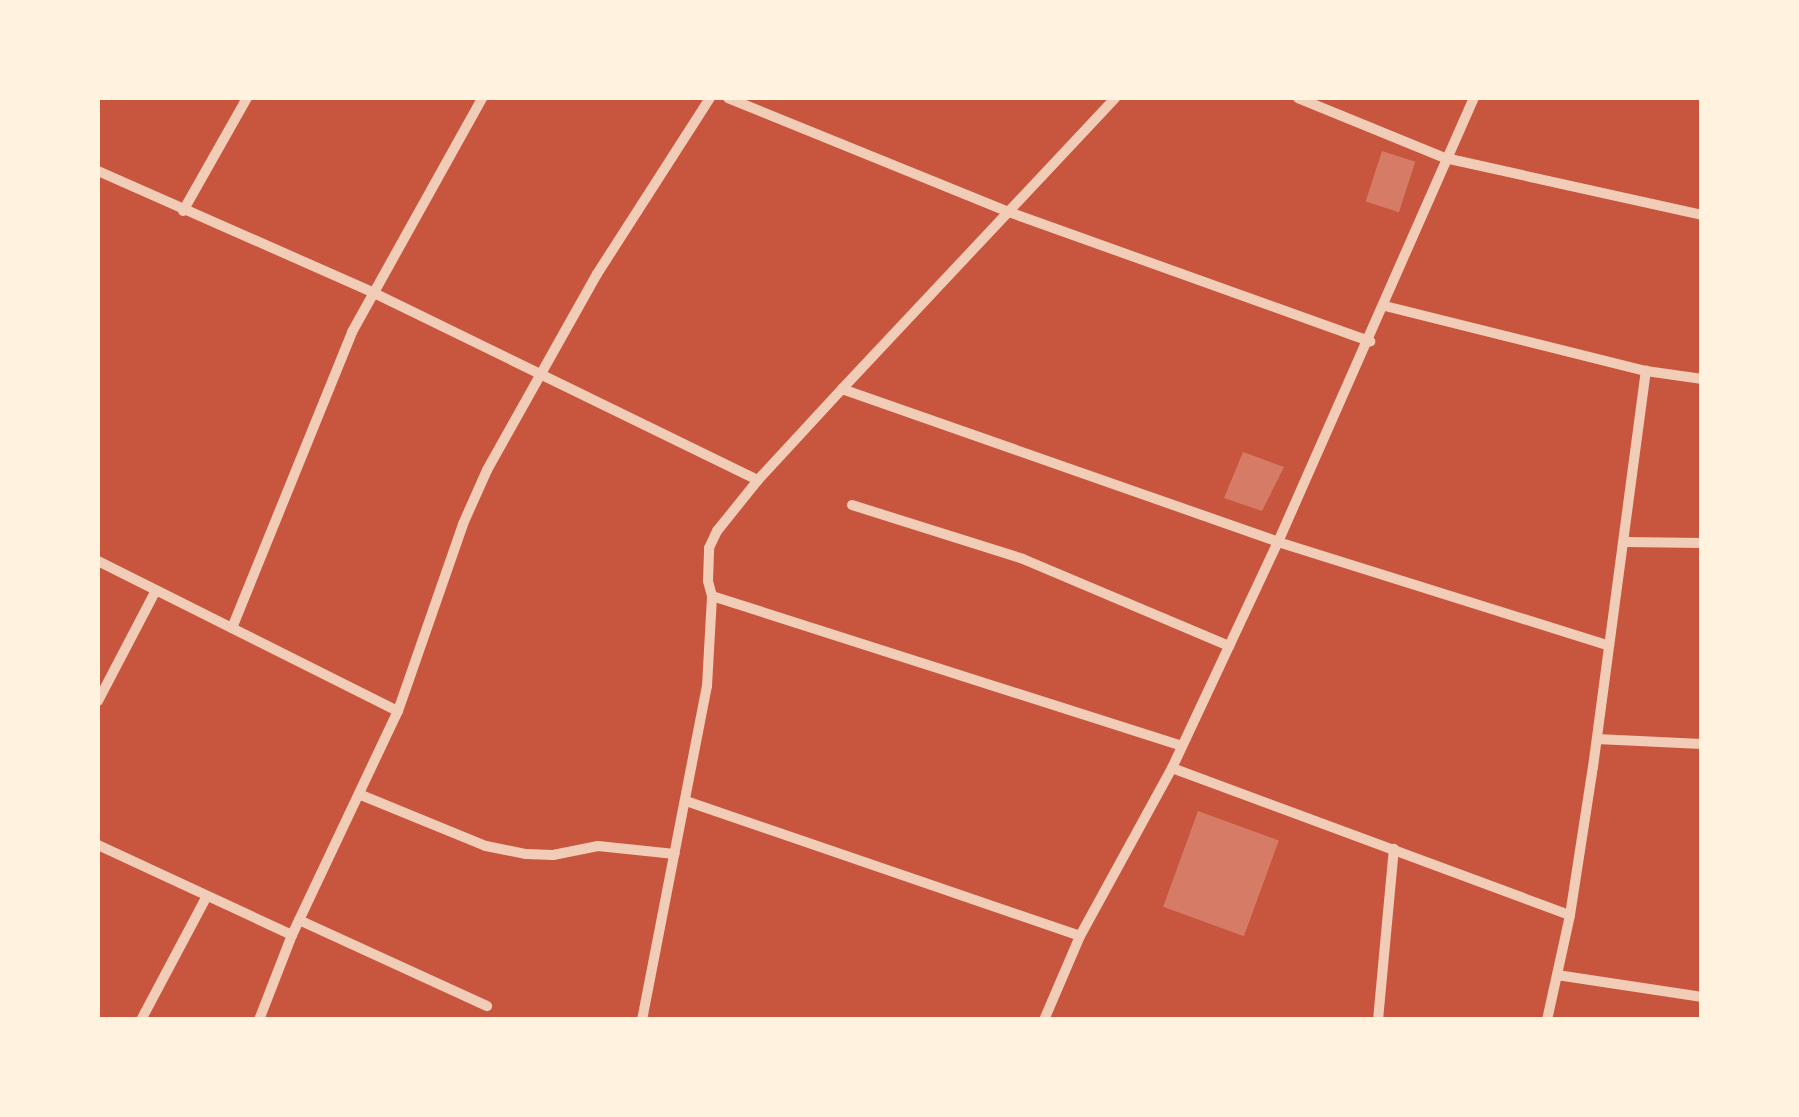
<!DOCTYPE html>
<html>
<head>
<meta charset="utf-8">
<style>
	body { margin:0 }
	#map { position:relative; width:1799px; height:1117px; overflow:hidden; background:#c8553d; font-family:Mulish,sans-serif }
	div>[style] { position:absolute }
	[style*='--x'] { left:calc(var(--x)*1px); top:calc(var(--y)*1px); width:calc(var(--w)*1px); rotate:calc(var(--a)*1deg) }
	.building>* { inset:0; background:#d67c66; transform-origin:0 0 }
	.minor>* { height:10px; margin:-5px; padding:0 5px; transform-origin:5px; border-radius:5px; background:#f1ccb7 }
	span { translate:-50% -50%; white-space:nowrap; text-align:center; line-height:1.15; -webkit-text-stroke:9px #fff3e0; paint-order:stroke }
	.frame { position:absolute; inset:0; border:100px solid #fff3e0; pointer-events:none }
</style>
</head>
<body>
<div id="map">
	<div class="building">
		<div style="left:1382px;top:151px;width:35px;height:53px;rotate:18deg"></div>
		<div style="clip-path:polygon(1243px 452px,1284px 467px,1262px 511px,1224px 498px)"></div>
		<div style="left:1198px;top:811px;width:86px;height:102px;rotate:20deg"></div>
	</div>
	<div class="minor">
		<div style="--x:728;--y:98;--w:300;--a:22.1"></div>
		<div style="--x:1006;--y:211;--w:387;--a:19.7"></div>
		<div style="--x:1298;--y:98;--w:159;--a:22.2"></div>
		<div style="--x:1445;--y:158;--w:263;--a:12.5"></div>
		<div style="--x:98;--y:171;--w:300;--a:23.8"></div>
		<div style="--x:372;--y:292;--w:429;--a:26"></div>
		<div style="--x:183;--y:211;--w:130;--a:-60.5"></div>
		<div style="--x:1385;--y:306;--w:269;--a:14"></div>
		<div style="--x:1646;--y:371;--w:57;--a:8.1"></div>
		<div style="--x:842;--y:389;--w:399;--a:-46.8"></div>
		<div style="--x:852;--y:505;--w:179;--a:17.5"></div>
		<div style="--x:1023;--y:559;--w:224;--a:22.9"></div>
		<div style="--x:1626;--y:542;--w:76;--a:0.8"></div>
		<div style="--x:98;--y:561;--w:335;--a:26.6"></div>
		<div style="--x:712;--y:596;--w:492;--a:17.7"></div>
		<div style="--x:232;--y:628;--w:319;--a:-67.9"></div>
		<div style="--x:352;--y:332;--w:268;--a:-60.9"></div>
		<div style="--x:98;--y:701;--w:125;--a:-62.4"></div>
		<div style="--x:1597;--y:739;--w:105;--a:2.7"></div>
		<div style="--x:1172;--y:768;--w:424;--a:20.3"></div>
		<div style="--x:361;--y:795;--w:135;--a:22.2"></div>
		<div style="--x:486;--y:846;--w:41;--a:11.3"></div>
		<div style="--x:526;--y:854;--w:27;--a:2"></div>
		<div style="--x:553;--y:855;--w:46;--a:-11.3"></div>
		<div style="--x:598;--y:846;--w:77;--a:5.9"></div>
		<div style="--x:686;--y:801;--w:416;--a:18.9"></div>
		<div style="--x:98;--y:845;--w:214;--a:24.9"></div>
		<div style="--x:299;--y:920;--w:207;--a:24.6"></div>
		<div style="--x:1557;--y:975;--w:147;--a:8.6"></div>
		<div style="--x:141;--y:1020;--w:138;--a:-62"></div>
		<div style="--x:259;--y:1020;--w:91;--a:-68.8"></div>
		<div style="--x:292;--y:935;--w:248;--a:-64.7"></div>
		<div style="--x:398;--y:711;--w:198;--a:-70.8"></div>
		<div style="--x:463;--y:524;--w:59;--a:-66"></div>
		<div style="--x:487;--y:470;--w:225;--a:-60.7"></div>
		<div style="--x:597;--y:274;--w:209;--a:-57.3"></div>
		<div style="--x:642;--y:1020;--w:340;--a:-79"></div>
		<div style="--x:707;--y:686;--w:90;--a:-86.8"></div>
		<div style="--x:712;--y:596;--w:16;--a:-105"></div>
		<div style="--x:708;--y:581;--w:33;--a:-88"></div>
		<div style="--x:709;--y:548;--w:19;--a:-65"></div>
		<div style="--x:717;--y:531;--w:65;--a:-51.2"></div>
		<div style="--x:758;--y:480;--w:124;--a:-47.3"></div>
		<div style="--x:842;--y:389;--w:462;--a:19.3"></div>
		<div style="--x:1278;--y:542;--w:347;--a:17.4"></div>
		<div style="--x:1044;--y:1020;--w:91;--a:-66.8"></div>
		<div style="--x:1080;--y:936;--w:192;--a:-61.3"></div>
		<div style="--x:1172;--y:768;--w:250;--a:-64.9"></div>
		<div style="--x:1278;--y:542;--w:485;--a:-66.2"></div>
		<div style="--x:1378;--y:1020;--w:172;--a:-84.7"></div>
		<div style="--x:1547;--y:1020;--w:107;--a:-77.6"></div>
		<div style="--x:1570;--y:915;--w:150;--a:-81.2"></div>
		<div style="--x:1593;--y:767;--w:400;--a:-82.4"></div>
	</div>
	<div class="frame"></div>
</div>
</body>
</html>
